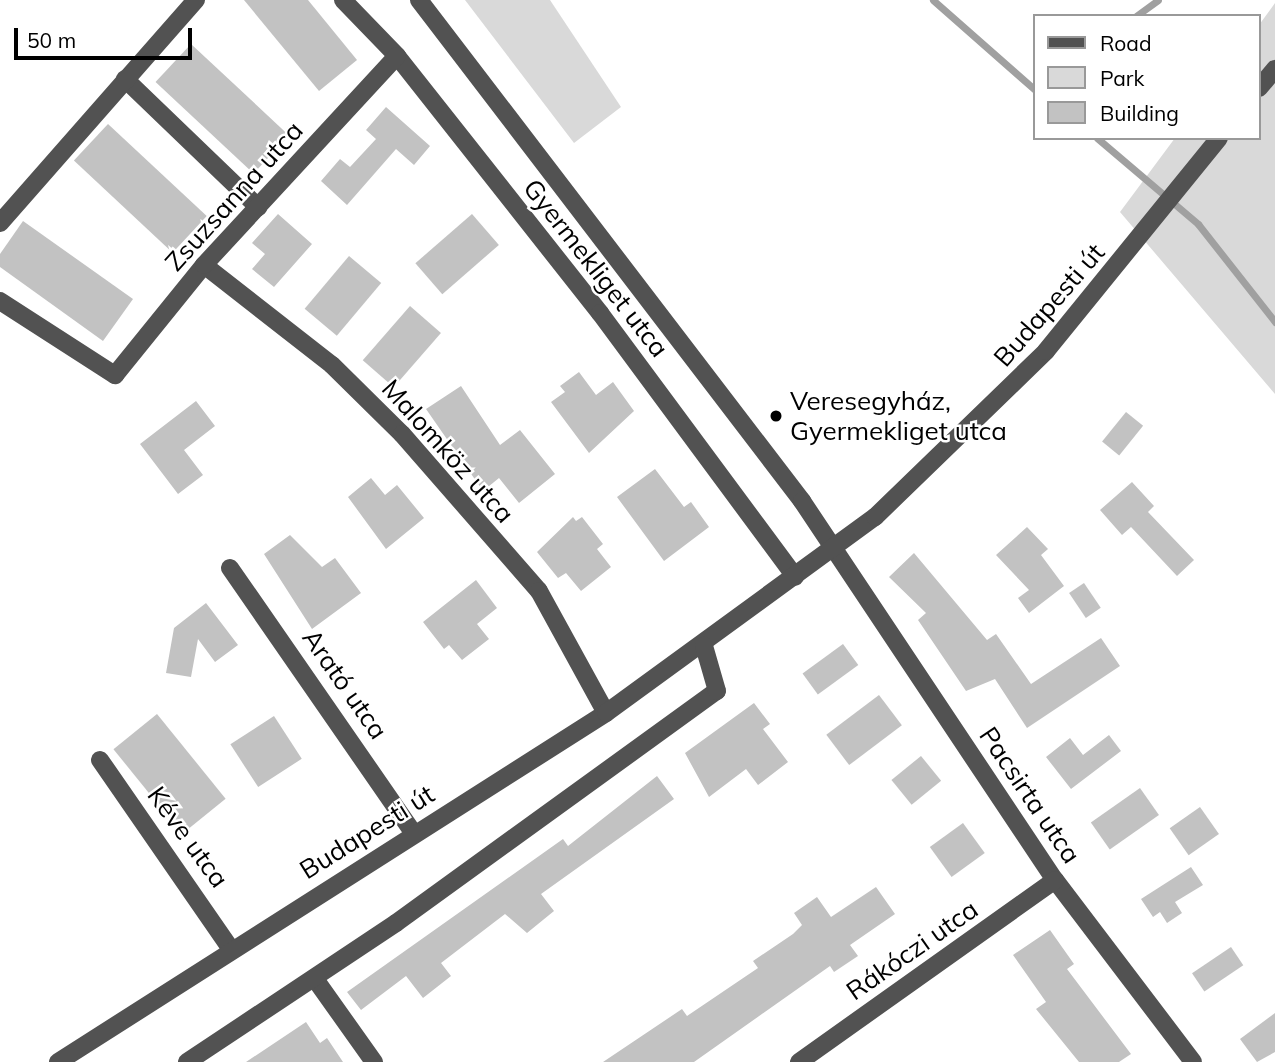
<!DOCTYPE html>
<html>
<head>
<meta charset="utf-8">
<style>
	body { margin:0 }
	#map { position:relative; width:1275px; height:1062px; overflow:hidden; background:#fff; font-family:Mulish,sans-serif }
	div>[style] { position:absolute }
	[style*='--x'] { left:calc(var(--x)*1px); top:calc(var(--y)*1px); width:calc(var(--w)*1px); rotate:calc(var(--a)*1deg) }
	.green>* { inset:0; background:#d9d9d9 }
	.stream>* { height:7px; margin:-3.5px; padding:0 3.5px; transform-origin:3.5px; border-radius:3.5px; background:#a0a0a0 }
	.building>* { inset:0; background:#c2c2c2; transform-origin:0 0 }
	.minor>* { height:18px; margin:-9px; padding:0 9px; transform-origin:9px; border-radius:9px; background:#525252 }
	.dots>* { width:19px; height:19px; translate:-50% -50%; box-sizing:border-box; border:4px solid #fff; border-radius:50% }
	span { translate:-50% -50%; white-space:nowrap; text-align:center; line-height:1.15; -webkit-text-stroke:5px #fff; paint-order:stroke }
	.street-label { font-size:26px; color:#000 }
	.poi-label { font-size:26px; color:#000 }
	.left { translate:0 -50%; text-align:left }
	.legend { position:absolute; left:1033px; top:14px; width:228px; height:126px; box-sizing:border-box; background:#fff; border:2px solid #999; margin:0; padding:9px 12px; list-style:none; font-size:21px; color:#000 }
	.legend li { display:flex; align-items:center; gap:14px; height:35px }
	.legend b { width:35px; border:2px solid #999 }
	.scale { position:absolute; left:14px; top:28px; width:178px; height:32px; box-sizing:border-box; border:4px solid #000; border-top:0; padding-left:9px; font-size:21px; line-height:24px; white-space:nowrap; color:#000; -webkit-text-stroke:5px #fff; paint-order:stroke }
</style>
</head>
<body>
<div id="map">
	<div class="green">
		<div style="clip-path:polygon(465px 0,550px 0,621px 107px,574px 143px)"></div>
		<div style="clip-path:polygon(1275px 3px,1275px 394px,1120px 212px,1175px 138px,1259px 138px,1259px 25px)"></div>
	</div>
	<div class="stream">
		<div style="--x:933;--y:0;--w:136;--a:41.4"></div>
		<div style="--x:1136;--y:16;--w:27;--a:-36"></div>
		<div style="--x:1097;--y:138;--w:133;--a:40.4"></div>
		<div style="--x:1198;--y:224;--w:125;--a:51.8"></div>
	</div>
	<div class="building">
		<div style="clip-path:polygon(244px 0,308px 0,357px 60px,319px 91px)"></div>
		<div style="left:191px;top:44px;width:134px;height:52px;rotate:43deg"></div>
		<div style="clip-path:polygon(386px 107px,430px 146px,414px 165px,396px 149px,347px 205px,321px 181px,340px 159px,350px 167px,376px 139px,366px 130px)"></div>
		<div style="left:108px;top:124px;width:135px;height:50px;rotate:43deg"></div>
		<div style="clip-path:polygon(278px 214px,312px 244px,274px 287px,252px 269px,265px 254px,252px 243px)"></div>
		<div style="left:472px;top:214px;width:41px;height:75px;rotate:49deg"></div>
		<div style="clip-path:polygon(23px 221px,133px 299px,103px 341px,0 267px,0 254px)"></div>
		<div style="left:349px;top:256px;width:42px;height:69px;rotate:40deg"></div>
		<div style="left:410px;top:306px;width:41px;height:72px;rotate:41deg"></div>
		<div style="clip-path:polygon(579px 372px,596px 395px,613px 382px,634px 411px,589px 453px,551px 402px,565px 392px,560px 386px)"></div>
		<div style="clip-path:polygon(461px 386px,500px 445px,520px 430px,555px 474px,519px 503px,499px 478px,483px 491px,426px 409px)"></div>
		<div style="clip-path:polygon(196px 401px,215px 426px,184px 450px,203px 475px,178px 494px,140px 444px)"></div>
		<div style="left:1126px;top:412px;width:22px;height:38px;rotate:39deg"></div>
		<div style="clip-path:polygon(655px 469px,684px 507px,691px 502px,709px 527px,664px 561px,617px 497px)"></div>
		<div style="clip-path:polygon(371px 478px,385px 495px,397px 485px,424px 518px,386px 549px,348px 497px)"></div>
		<div style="clip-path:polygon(1132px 482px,1154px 506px,1148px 512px,1194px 560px,1177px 576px,1131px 527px,1122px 535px,1100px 510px)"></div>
		<div style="clip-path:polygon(573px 517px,576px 521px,582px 517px,603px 544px,597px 549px,611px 567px,581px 591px,566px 573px,558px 578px,537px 552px)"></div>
		<div style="clip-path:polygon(1027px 527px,1048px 549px,1041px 555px,1064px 586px,1029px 613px,1018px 598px,1029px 590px,996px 555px)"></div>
		<div style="clip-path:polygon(290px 535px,322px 567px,335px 558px,361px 593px,312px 629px,264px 554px)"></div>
		<div style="clip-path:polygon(914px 553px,987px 640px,996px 634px,1031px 684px,1101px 638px,1120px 666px,1027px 728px,995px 679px,966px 691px,918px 620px,926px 613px,889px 577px)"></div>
		<div style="clip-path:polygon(476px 580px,497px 608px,477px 624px,489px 639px,462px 660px,449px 645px,444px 649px,423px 622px)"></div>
		<div style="left:1084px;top:583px;width:30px;height:18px;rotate:56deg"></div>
		<div style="clip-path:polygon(206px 603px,238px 645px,215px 662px,198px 639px,191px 677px,166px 673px,174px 628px)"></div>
		<div style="left:843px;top:644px;width:26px;height:50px;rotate:54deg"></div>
		<div style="left:879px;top:695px;width:38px;height:66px;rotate:53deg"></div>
		<div style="clip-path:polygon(754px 703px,770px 724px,763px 729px,788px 762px,758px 785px,746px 769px,709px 797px,685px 753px)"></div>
		<div style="left:157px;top:714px;width:109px;height:56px;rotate:51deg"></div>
		<div style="left:274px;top:716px;width:51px;height:52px;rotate:57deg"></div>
		<div style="clip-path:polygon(1109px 735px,1121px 751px,1071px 789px,1046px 757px,1070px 738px,1083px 755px)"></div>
		<div style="left:921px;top:756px;width:32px;height:38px;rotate:51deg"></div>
		<div style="clip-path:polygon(657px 776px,674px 799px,541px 894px,554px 911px,527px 933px,505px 914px,441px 963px,451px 976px,423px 998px,406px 976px,361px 1010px,347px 992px,563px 839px,568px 846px)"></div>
		<div style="left:1140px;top:788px;width:33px;height:60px;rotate:55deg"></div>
		<div style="left:1200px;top:807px;width:33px;height:37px;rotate:55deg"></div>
		<div style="left:963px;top:823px;width:37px;height:41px;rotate:54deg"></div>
		<div style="clip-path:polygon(1191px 867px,1203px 885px,1175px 902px,1182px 913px,1167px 923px,1160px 912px,1153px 917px,1141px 899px)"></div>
		<div style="clip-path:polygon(876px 887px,895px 914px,850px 945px,858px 956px,834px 972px,830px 966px,694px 1062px,603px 1062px,682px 1009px,687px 1016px,758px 968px,753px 961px,793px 934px,802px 925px,794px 913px,817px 897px,831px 917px)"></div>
		<div style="clip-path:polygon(1050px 930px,1074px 964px,1067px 969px,1131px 1054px,1119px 1062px,1079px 1062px,1036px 1009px,1046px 1002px,1013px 955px)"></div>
		<div style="left:1231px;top:947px;width:22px;height:47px;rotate:56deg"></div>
		<div style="clip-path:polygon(1275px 1013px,1275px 1052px,1257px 1062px,1240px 1039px)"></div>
		<div style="clip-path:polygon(306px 1022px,320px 1043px,327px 1038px,343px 1062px,246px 1062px)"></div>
	</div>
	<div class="minor">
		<div style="--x:343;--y:0;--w:78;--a:46"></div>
		<div style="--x:397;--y:56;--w:328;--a:51.7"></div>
		<div style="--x:600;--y:313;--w:328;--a:53.5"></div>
		<div style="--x:419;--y:0;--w:631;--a:52.6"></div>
		<div style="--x:802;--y:501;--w:456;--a:56.3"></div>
		<div style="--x:1055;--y:880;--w:228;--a:52.8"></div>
		<div style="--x:125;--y:79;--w:185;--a:43.9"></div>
		<div style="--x:1259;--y:88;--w:25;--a:-50"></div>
		<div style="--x:0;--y:223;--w:297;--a:-48.7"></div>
		<div style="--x:204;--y:265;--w:162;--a:38"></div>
		<div style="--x:332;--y:365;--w:98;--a:44.6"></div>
		<div style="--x:402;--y:434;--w:208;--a:48.9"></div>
		<div style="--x:539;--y:591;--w:139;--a:61.2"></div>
		<div style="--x:0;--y:301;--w:137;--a:32.8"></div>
		<div style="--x:115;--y:375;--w:141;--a:-51"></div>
		<div style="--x:204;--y:265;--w:284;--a:-47.3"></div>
		<div style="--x:230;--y:568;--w:323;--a:55.3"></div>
		<div style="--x:100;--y:760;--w:229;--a:55.3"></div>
		<div style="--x:315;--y:979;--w:102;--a:54.6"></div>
		<div style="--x:58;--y:1062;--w:650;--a:-32.49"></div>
		<div style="--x:606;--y:713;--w:333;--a:-36.1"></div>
		<div style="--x:875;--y:517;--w:238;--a:-44.1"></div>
		<div style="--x:1046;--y:351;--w:274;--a:-50.9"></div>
		<div style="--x:187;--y:1062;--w:251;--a:-33.6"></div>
		<div style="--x:396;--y:923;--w:396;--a:-35.9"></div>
		<div style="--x:717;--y:691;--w:47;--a:-106.1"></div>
		<div style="--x:799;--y:1062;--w:314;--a:-35.4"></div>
	</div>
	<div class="dots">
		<div style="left:776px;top:416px;background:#000"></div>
	</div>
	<div class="street-label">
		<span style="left:234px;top:196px;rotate:-48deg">Zsuzsanna utca</span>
		<span style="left:596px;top:268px;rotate:52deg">Gyermekliget utca</span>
		<span style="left:1049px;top:305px;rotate:-49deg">Budapesti út</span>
		<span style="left:448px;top:451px;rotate:48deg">Malomköz utca</span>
		<span style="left:345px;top:684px;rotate:55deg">Arató utca</span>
		<span style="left:1030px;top:795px;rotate:56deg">Pacsirta utca</span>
		<span style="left:367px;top:832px;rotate:-32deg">Budapesti út</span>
		<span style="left:188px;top:837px;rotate:54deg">Kéve utca</span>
		<span style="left:912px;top:950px;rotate:-35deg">Rákóczi utca</span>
	</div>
	<div class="poi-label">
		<span class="left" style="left:790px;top:416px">Veresegyház,<br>Gyermekliget utca</span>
	</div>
	<ul class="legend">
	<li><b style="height:9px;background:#525252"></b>Road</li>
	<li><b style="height:19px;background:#d9d9d9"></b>Park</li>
	<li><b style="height:19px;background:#c2c2c2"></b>Building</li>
	</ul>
	<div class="scale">50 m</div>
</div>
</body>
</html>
